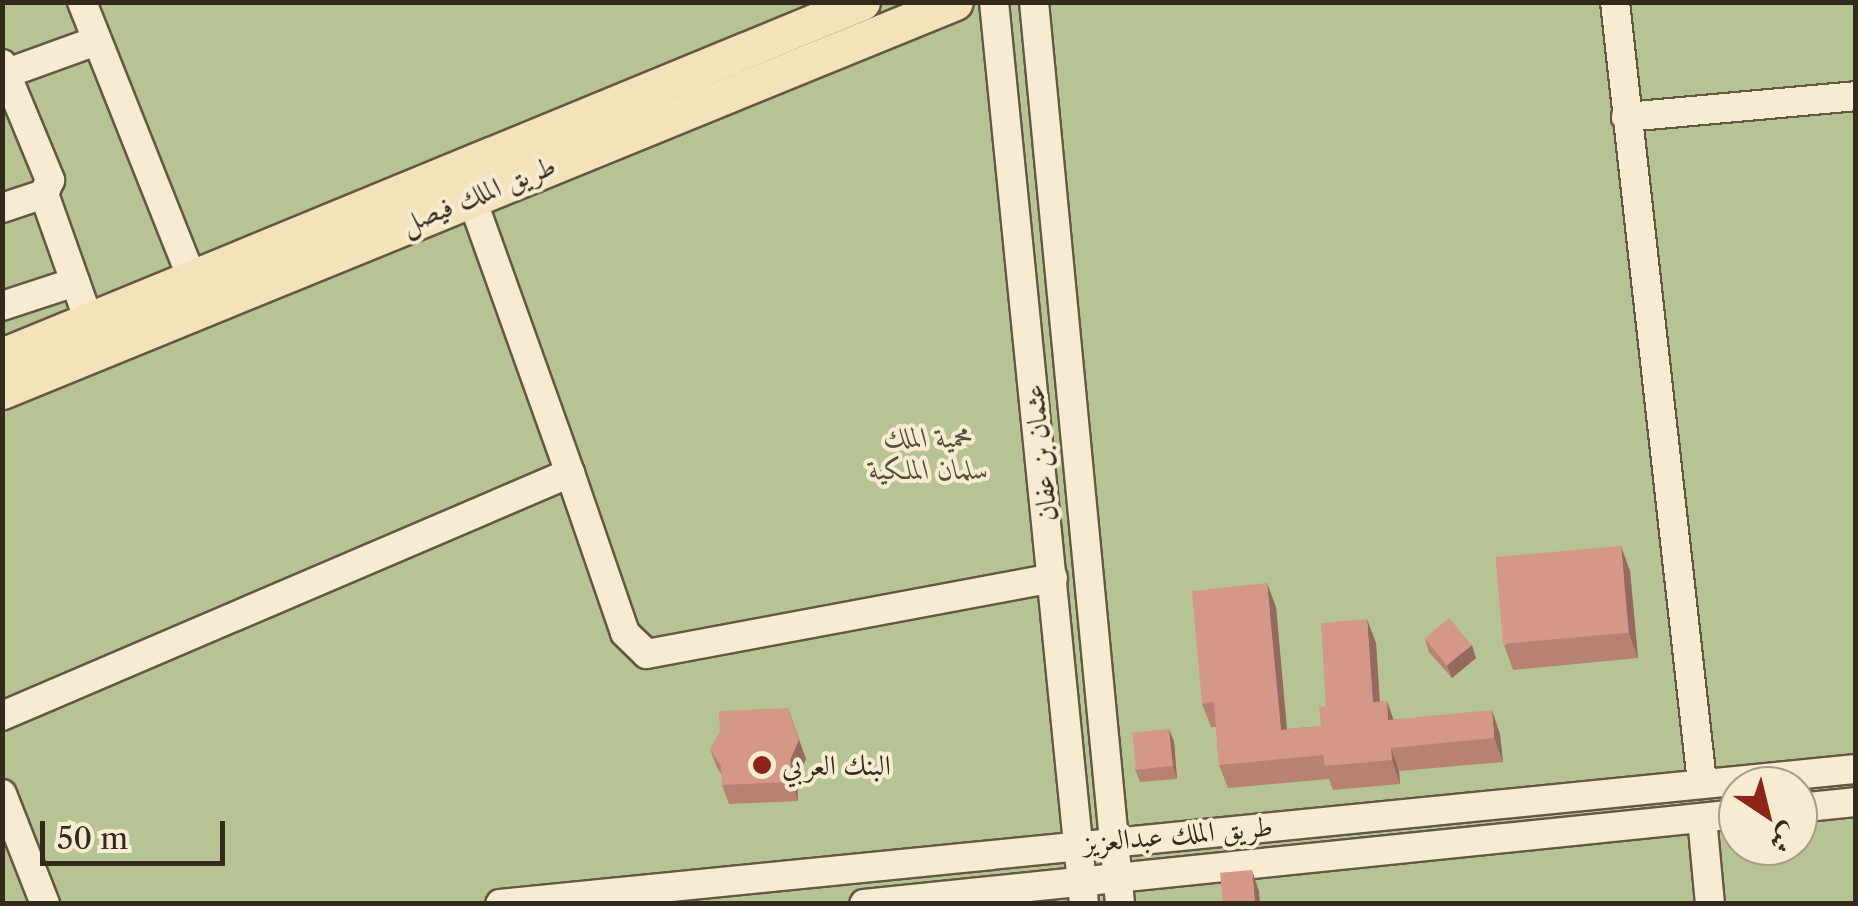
<!DOCTYPE html>
<html>
<head>
<meta charset="utf-8">
<style>
	body { margin:0 }
	#map { position:relative; width:1858px; height:906px; overflow:hidden; background:#f3e2ba; font-family:"Libre Caslon Text",Amiri,serif }
	div>[style] { position:absolute }
	[style*='--x'] { left:calc(var(--x)*1px); top:calc(var(--y)*1px); width:calc(var(--w)*1px); rotate:calc(var(--a)*1deg) }
	.green>* { inset:0; background:#b6c494 }
	.roads { filter:drop-shadow(2px 0 #645844) drop-shadow(-2px 0 #645844) drop-shadow(0 2px #645844) drop-shadow(0 -2px #645844) }
	.minor>* { height:28px; margin:-14px; padding:0 14px; transform-origin:14px; border-radius:14px; background:#f7ecd2 }
	.major>* { height:35px; margin:-17.5px; padding:0 17.5px; transform-origin:17.5px; border-radius:17.5px; background:#f3e2ba }
	.wall>* { inset:0; background:#b78274 }
	.shaded-wall>* { inset:0; background:#956a5e }
	.building>* { inset:0; background:#d59787; transform-origin:0 0 }
	.dots>* { width:28px; height:28px; translate:-50% -50%; box-sizing:border-box; border:5px solid #f7ecd2; border-radius:50% }
	span { translate:-50% -50%; white-space:nowrap; text-align:center; line-height:1.15; -webkit-text-stroke:8px #f7ecd2; paint-order:stroke }
	.street-label { font-size:28px; color:#342a1c }
	.park-label { font-size:28px; color:#54503a; font-style:italic }
	.poi-label { font-size:28px; color:#342a1c }
	.left { translate:0 -50%; text-align:left }
	.frame { position:absolute; inset:0; border:5px solid #342a1c; pointer-events:none }
	.north { position:absolute; left:1718px; top:766px; width:100px; height:100px; box-sizing:border-box; background:#f7ecd2; border:2px solid #a99e89; border-radius:50%; rotate:145deg; font-size:28px; font-weight:700; line-height:40px; text-align:center; color:#342a1c }
	.north::after { content:''; display:block; margin:auto; width:35px; height:45px; background:#8f2418; clip-path:polygon(50% 0,100% 100%,50% 72%,0 100%) }
	.scale { position:absolute; left:40px; top:821px; width:185px; height:45px; box-sizing:border-box; border:5px solid #342a1c; border-top:0; padding-left:12px; font-size:30px; line-height:35px; white-space:nowrap; color:#342a1c; -webkit-text-stroke:8px #f7ecd2; paint-order:stroke }
</style>
</head>
<body>
<div id="map">
	<div class="green">
		<div style="clip-path:polygon(evenodd,2px 3px,1855px 3px,1855px 903px,3px 903px,2px 3px,1738px 786px,1798px 786px,1798px 846px,1738px 846px,1738px 786px)"></div>
	</div>
	<div class="roads">
		<div class="minor">
			<div style="--x:82;--y:2;--w:297;--a:68.3"></div>
			<div style="--x:994;--y:2;--w:906;--a:84.3"></div>
			<div style="--x:1034;--y:2;--w:906;--a:84.55"></div>
			<div style="--x:1615;--y:2;--w:786;--a:83.64"></div>
			<div style="--x:2;--y:64;--w:126;--a:67.5"></div>
			<div style="--x:50;--y:180;--w:15;--a:113"></div>
			<div style="--x:44;--y:194;--w:44;--a:161.6"></div>
			<div style="--x:2;--y:75;--w:100;--a:-19.9"></div>
			<div style="--x:1626;--y:117;--w:231;--a:-5.2"></div>
			<div style="--x:44;--y:194;--w:135;--a:70.5"></div>
			<div style="--x:2;--y:306;--w:77;--a:-18.2"></div>
			<div style="--x:570;--y:473;--w:169;--a:71"></div>
			<div style="--x:625;--y:633;--w:30;--a:44"></div>
			<div style="--x:647;--y:654;--w:413;--a:-10.6"></div>
			<div style="--x:2;--y:716;--w:618;--a:-23.16"></div>
			<div style="--x:570;--y:473;--w:294;--a:-109.7"></div>
			<div style="--x:2;--y:794;--w:118;--a:68.6"></div>
			<div style="--x:1798;--y:808;--w:58;--a:-5.9"></div>
			<div style="--x:1702;--y:818;--w:86;--a:84.7"></div>
			<div style="--x:500;--y:904;--w:1363;--a:-5.69"></div>
			<div style="--x:864;--y:904;--w:879;--a:-5.88"></div>
		</div>
		<div class="major">
			<div style="--x:2;--y:356;--w:930;--a:-22.37"></div>
			<div style="--x:2;--y:391;--w:1029;--a:-22.2"></div>
		</div>
	</div>
	<div class="wall">
		<div style="clip-path:polygon(1630px 571px,1638px 658px,1513px 670px,1504px 645px)"></div>
		<div style="clip-path:polygon(1276px 607px,1287px 729px,1321px 726px,1326px 706px,1376px 643px,1380px 701px,1387px 701px,1393px 719px,1500px 734px,1503px 762px,1399px 771px,1400px 784px,1333px 790px,1329px 779px,1228px 788px,1219px 765px,1216px 727px,1211px 727px,1202px 704px)"></div>
		<div style="clip-path:polygon(1425px 639px,1476px 658px,1452px 678px,1429px 652px)"></div>
		<div style="clip-path:polygon(1169px 729px,1174px 742px,1177px 779px,1140px 782px,1135px 769px)"></div>
		<div style="clip-path:polygon(720px 732px,806px 759px,797px 779px,798px 801px,729px 804px,722px 785px,722px 775px,717px 768px,710px 749px)"></div>
	</div>
	<div class="shaded-wall">
		<div style="clip-path:polygon(1621px 546px,1630px 571px,1638px 658px,1629px 633px)"></div>
		<div style="clip-path:polygon(1267px 583px,1276px 607px,1289px 753px,1281px 730px)"></div>
		<div style="clip-path:polygon(1367px 619px,1376px 643px,1381px 726px,1373px 702px)"></div>
		<div style="clip-path:polygon(1472px 645px,1476px 658px,1452px 678px,1447px 665px)"></div>
		<div style="clip-path:polygon(1387px 701px,1395px 724px,1388px 720px)"></div>
		<div style="clip-path:polygon(788px 708px,806px 759px,797px 779px,798px 801px,792px 782px)"></div>
		<div style="clip-path:polygon(1492px 710px,1500px 734px,1503px 762px,1494px 738px)"></div>
		<div style="clip-path:polygon(1169px 729px,1174px 742px,1177px 779px,1173px 766px)"></div>
		<div style="clip-path:polygon(1391px 748px,1399px 771px,1400px 784px,1392px 760px)"></div>
		<div style="clip-path:polygon(1252px 870px,1259px 891px,1260px 904px,1255px 904px)"></div>
	</div>
	<div class="building">
		<div style="left:1621px;top:546px;width:87px;height:126px;rotate:85deg"></div>
		<div style="clip-path:polygon(1267px 583px,1281px 730px,1321px 726px,1319px 707px,1326px 706px,1321px 623px,1367px 619px,1373px 702px,1387px 701px,1388px 720px,1492px 710px,1494px 738px,1391px 748px,1392px 760px,1325px 766px,1323px 755px,1219px 765px,1214px 702px,1202px 704px,1192px 591px)"></div>
		<div style="left:1449px;top:618px;width:35px;height:32px;rotate:50deg"></div>
		<div style="clip-path:polygon(788px 708px,799px 740px,790px 760px,792px 782px,722px 785px,721px 766px,710px 749px,720px 732px,719px 711px)"></div>
		<div style="left:1169px;top:729px;width:37px;height:37px;rotate:84deg"></div>
		<div style="left:1252px;top:870px;width:34px;height:32px;rotate:85deg"></div>
	</div>
	<div class="dots">
		<div style="left:762px;top:765px;background:#8f2418"></div>
	</div>
	<div class="street-label">
		<span style="left:478px;top:194px;rotate:-22deg">طريق الملك فيصل</span>
		<span style="left:1040px;top:453px;rotate:-96deg">عثمان بن عفان</span>
		<span style="left:1178px;top:834px;rotate:-5deg">طريق الملك عبدالعزيز</span>
	</div>
	<div class="park-label">
		<span style="left:929px;top:453px">محمية الملك<br>سلمان الملكية</span>
	</div>
	<div class="poi-label">
		<span class="left" style="left:782px;top:765px">البنك العربي</span>
	</div>
	<div class="frame"></div>
	<div class="north">ش</div>
	<div class="scale">50 m</div>
</div>
</body>
</html>
